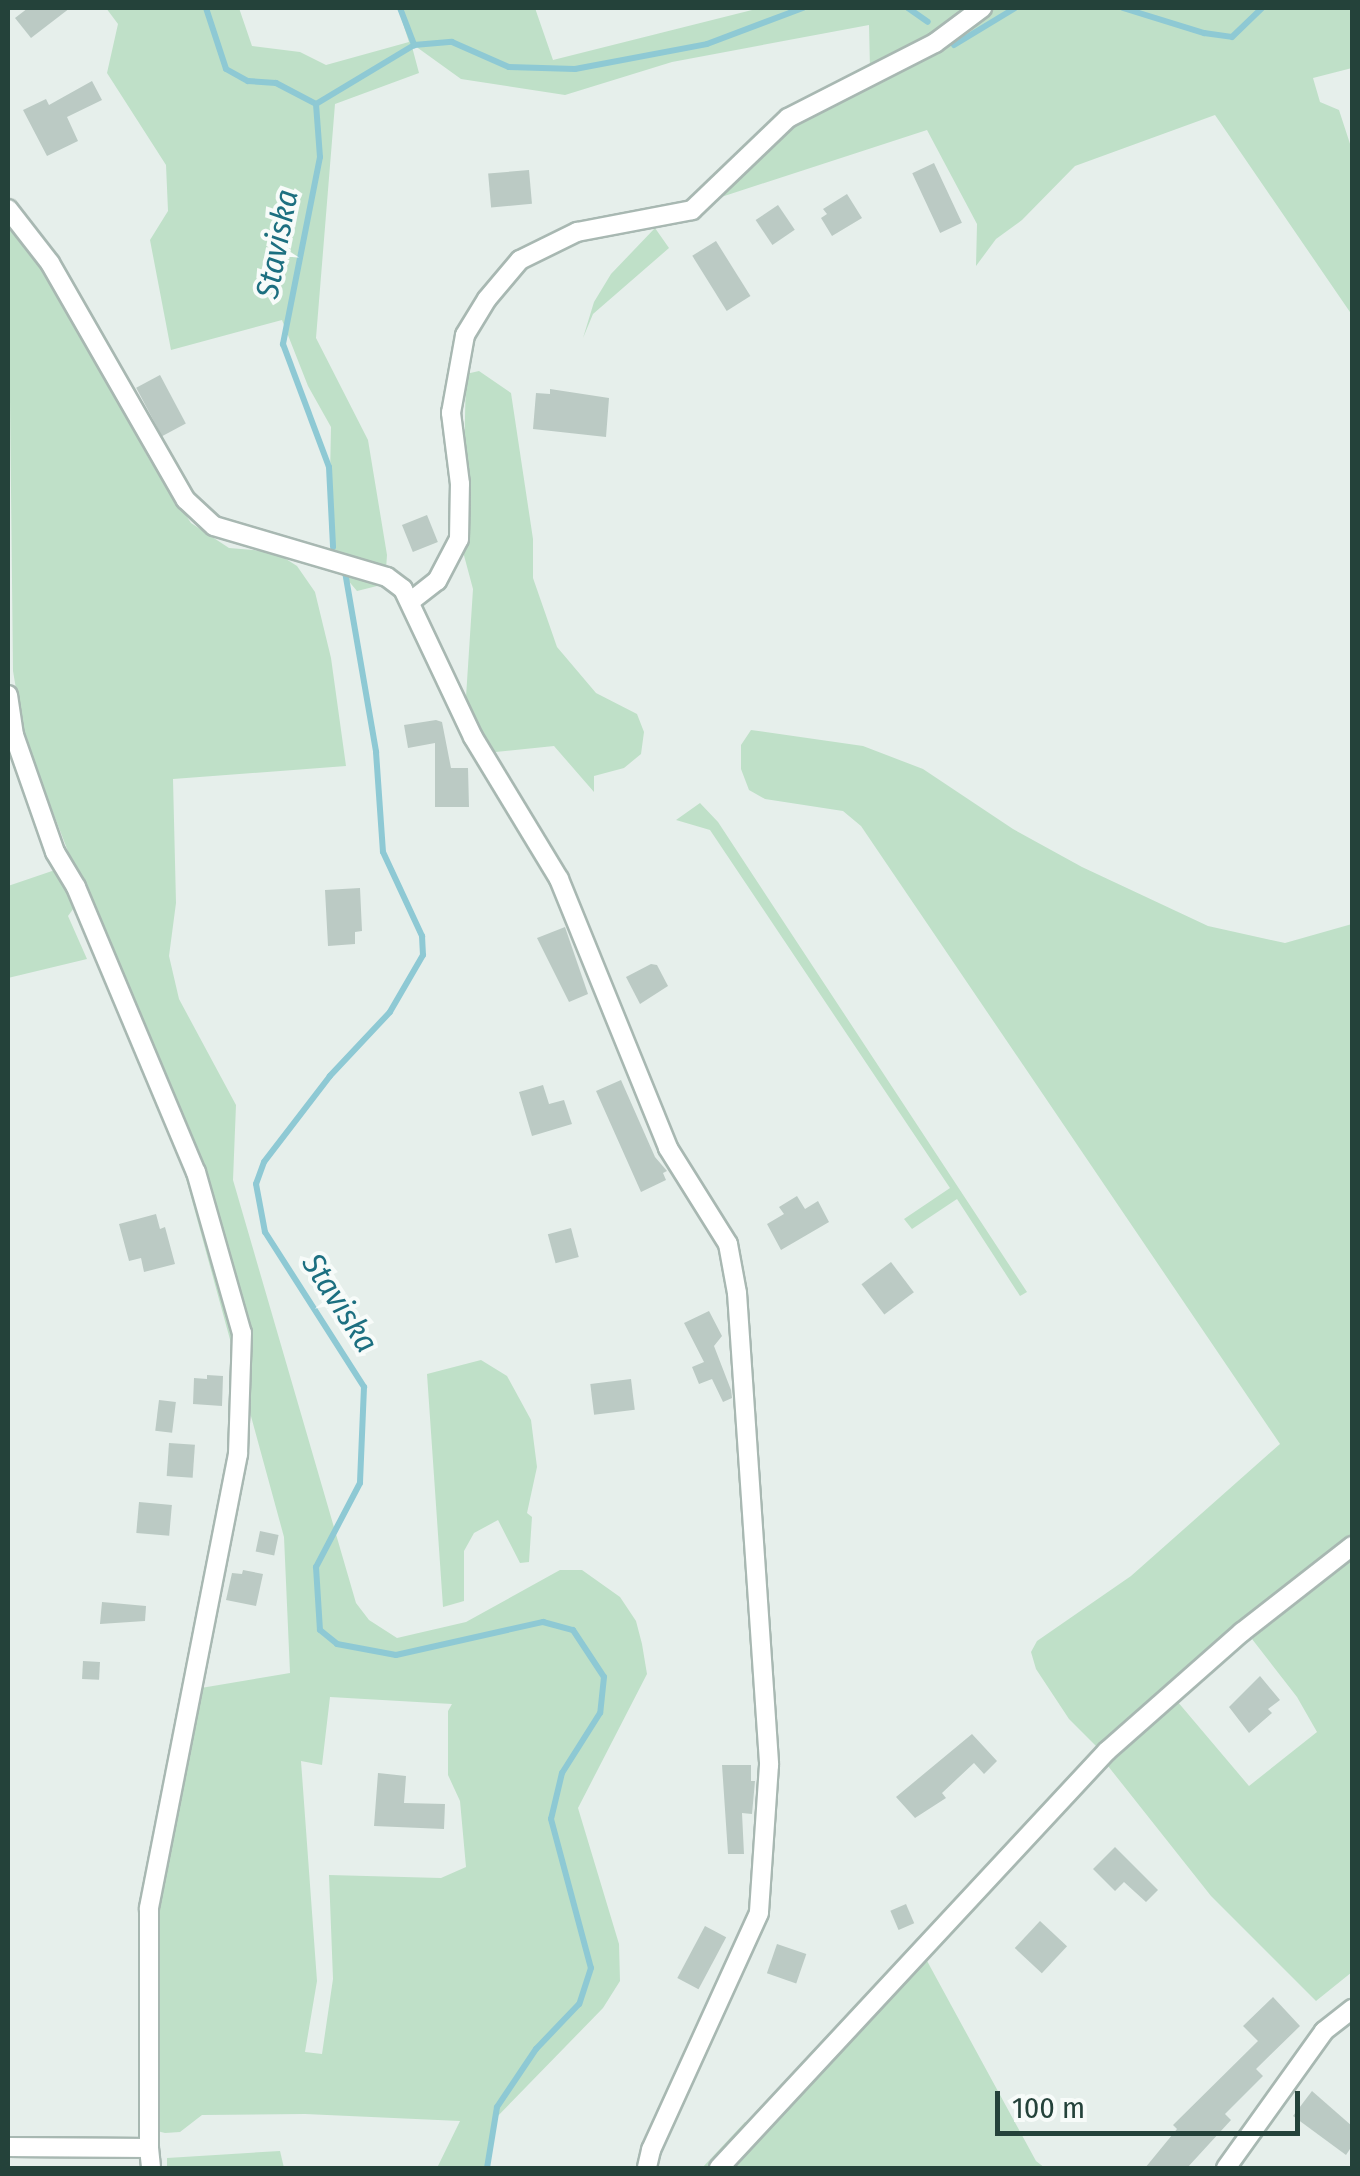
<!DOCTYPE html>
<html>
<head>
<meta charset="utf-8">
<style>
	body { margin:0 }
	#map { position:relative; width:1360px; height:2176px; overflow:hidden; background:#e6efeb; font-family:"Fira Sans Condensed",sans-serif }
	div>[style] { position:absolute }
	[style*='--x'] { left:calc(var(--x)*1px); top:calc(var(--y)*1px); width:calc(var(--w)*1px); rotate:calc(var(--a)*1deg) }
	.green>* { inset:0; background:#bfe0c8 }
	.stream>* { height:6px; margin:-3px; padding:0 3px; transform-origin:3px; border-radius:3px; background:#8ec9d4 }
	.building>* { inset:0; background:#bbcac4; transform-origin:0 0 }
	.roads { filter:drop-shadow(2px 0 #a8b8b2) drop-shadow(-2px 0 #a8b8b2) drop-shadow(0 2px #a8b8b2) drop-shadow(0 -2px #a8b8b2) }
	.street>* { height:18px; margin:-9px; padding:0 9px; transform-origin:9px; border-radius:9px; background:#fff }
	span { translate:-50% -50%; white-space:nowrap; text-align:center; line-height:1.15; -webkit-text-stroke:8px #f7fbf9; paint-order:stroke }
	.water-label { font-size:32px; color:#1c6f80; font-style:italic }
	.frame { position:absolute; inset:0; border:10px solid #24423a; pointer-events:none }
	.scale { position:absolute; left:995px; top:2091px; width:305px; height:45px; box-sizing:border-box; border:5px solid #24423a; border-top:0; padding-left:12px; font-size:30px; line-height:35px; white-space:nowrap; color:#24423a; -webkit-text-stroke:8px #f7fbf9; paint-order:stroke }
</style>
</head>
<body>
<div id="map">
	<div class="green">
		<div style="clip-path:polygon(106px 8px,239px 8px,252px 46px,300px 52px,326px 65px,409px 42px,398px 8px,535px 8px,553px 60px,760px 8px,1352px 8px,1352px 68px,1313px 78px,1320px 102px,1339px 110px,1352px 150px,1352px 315px,1215px 115px,1075px 166px,1022px 220px,996px 239px,976px 266px,977px 224px,927px 130px,709px 201px,753px 153px,870px 69px,869px 25px,672px 62px,565px 95px,461px 79px,411px 43px,419px 73px,335px 104px,316px 338px,368px 440px,387px 555px,385px 584px,357px 591px,335px 565px,329px 526px,331px 427px,308px 386px,282px 320px,171px 350px,150px 240px,168px 211px,166px 165px,107px 73px,118px 24px)"></div>
		<div style="clip-path:polygon(evenodd,8px 219px,45px 265px,149px 459px,191px 523px,229px 548px,275px 552px,297px 566px,315px 592px,331px 658px,346px 766px,173px 779px,176px 903px,169px 956px,179px 999px,236px 1105px,233px 1180px,356px 1603px,369px 1620px,397px 1638px,466px 1622px,560px 1570px,582px 1570px,620px 1597px,636px 1621px,642px 1644px,647px 1674px,578px 1808px,619px 1944px,620px 1981px,603px 2008px,493px 2121px,486px 2168px,437px 2168px,460px 2121px,305px 2114px,202px 2115px,180px 2132px,165px 2133px,157px 2131px,151px 2114px,160px 1888px,195px 1689px,290px 1673px,284px 1537px,167px 1109px,24px 737px,13px 671px,8px 219px,330px 1697px,452px 1704px,448px 1711px,448px 1775px,460px 1801px,466px 1867px,441px 1878px,329px 1875px,333px 1979px,322px 2054px,305px 2052px,317px 1981px,301px 1761px,322px 1765px,330px 1697px)"></div>
		<div style="clip-path:polygon(655px 228px,669px 248px,593px 314px,583px 338px,594px 302px,611px 274px)"></div>
		<div style="clip-path:polygon(479px 371px,511px 393px,533px 539px,533px 578px,557px 647px,596px 693px,637px 714px,644px 732px,641px 754px,624px 768px,594px 776px,594px 792px,554px 746px,486px 753px,466px 697px,473px 589px,462px 548px,466px 374px)"></div>
		<div style="clip-path:polygon(751px 730px,863px 746px,923px 769px,1013px 829px,1082px 867px,1208px 926px,1285px 943px,1352px 924px,1352px 1536px,1226px 1634px,1097px 1747px,1069px 1719px,1036px 1669px,1031px 1652px,1037px 1641px,1131px 1576px,1280px 1444px,861px 826px,843px 811px,765px 799px,749px 790px,741px 769px,741px 745px)"></div>
		<div style="clip-path:polygon(700px 803px,718px 822px,1027px 1292px,1020px 1296px,957px 1199px,912px 1229px,904px 1219px,950px 1188px,710px 830px,676px 820px)"></div>
		<div style="clip-path:polygon(55px 870px,76px 905px,68px 916px,87px 959px,8px 978px,8px 886px)"></div>
		<div style="clip-path:polygon(481px 1360px,507px 1376px,531px 1420px,537px 1467px,527px 1513px,532px 1517px,529px 1562px,520px 1563px,498px 1520px,474px 1533px,464px 1551px,464px 1601px,443px 1607px,427px 1374px)"></div>
		<div style="clip-path:polygon(1352px 1557px,1352px 1972px,1316px 2001px,1211px 1896px,1108px 1766px,1177px 1701px,1249px 1786px,1317px 1732px,1297px 1697px,1252px 1639px)"></div>
		<div style="clip-path:polygon(926px 1959px,1036px 2161px,1045px 2168px,702px 2168px,745px 2122px,769px 2130px)"></div>
		<div style="clip-path:polygon(280px 2151px,284px 2168px,167px 2168px,167px 2158px)"></div>
	</div>
	<div class="stream">
		<div style="--x:206;--y:8;--w:64;--a:71.8"></div>
		<div style="--x:226;--y:69;--w:25;--a:29"></div>
		<div style="--x:248;--y:81;--w:28;--a:4"></div>
		<div style="--x:276;--y:83;--w:45;--a:27.7"></div>
		<div style="--x:316;--y:104;--w:53;--a:85.7"></div>
		<div style="--x:320;--y:157;--w:191;--a:101.2"></div>
		<div style="--x:283;--y:344;--w:131;--a:69.5"></div>
		<div style="--x:329;--y:467;--w:80;--a:87.1"></div>
		<div style="--x:400;--y:8;--w:40;--a:69"></div>
		<div style="--x:908;--y:8;--w:24;--a:35"></div>
		<div style="--x:1123;--y:8;--w:85;--a:17.2"></div>
		<div style="--x:1204;--y:33;--w:28;--a:8"></div>
		<div style="--x:1232;--y:37;--w:42;--a:-44"></div>
		<div style="--x:954;--y:45;--w:71;--a:-31.2"></div>
		<div style="--x:316;--y:104;--w:114;--a:-31"></div>
		<div style="--x:414;--y:45;--w:38;--a:-5"></div>
		<div style="--x:452;--y:42;--w:62;--a:23.7"></div>
		<div style="--x:509;--y:67;--w:66;--a:1.7"></div>
		<div style="--x:575;--y:69;--w:134;--a:-10.7"></div>
		<div style="--x:707;--y:44;--w:103;--a:-20.6"></div>
		<div style="--x:344;--y:566;--w:189;--a:80.2"></div>
		<div style="--x:376;--y:752;--w:100;--a:86"></div>
		<div style="--x:383;--y:852;--w:93;--a:65.1"></div>
		<div style="--x:422;--y:936;--w:19;--a:87"></div>
		<div style="--x:423;--y:955;--w:66;--a:120.1"></div>
		<div style="--x:390;--y:1012;--w:88;--a:133.2"></div>
		<div style="--x:330;--y:1076;--w:108;--a:127.5"></div>
		<div style="--x:264;--y:1162;--w:23;--a:110"></div>
		<div style="--x:256;--y:1184;--w:49;--a:79.4"></div>
		<div style="--x:265;--y:1232;--w:184;--a:57.4"></div>
		<div style="--x:364;--y:1387;--w:96;--a:92.4"></div>
		<div style="--x:360;--y:1483;--w:95;--a:117.6"></div>
		<div style="--x:316;--y:1567;--w:63;--a:86.4"></div>
		<div style="--x:320;--y:1630;--w:22;--a:39"></div>
		<div style="--x:337;--y:1644;--w:60;--a:10.6"></div>
		<div style="--x:396;--y:1655;--w:151;--a:-12.7"></div>
		<div style="--x:543;--y:1622;--w:31;--a:15"></div>
		<div style="--x:573;--y:1630;--w:56;--a:56.6"></div>
		<div style="--x:604;--y:1677;--w:36;--a:96"></div>
		<div style="--x:600;--y:1713;--w:71;--a:122.3"></div>
		<div style="--x:562;--y:1773;--w:47;--a:103.4"></div>
		<div style="--x:551;--y:1819;--w:154;--a:75"></div>
		<div style="--x:591;--y:1968;--w:38;--a:108"></div>
		<div style="--x:579;--y:2004;--w:62;--a:133.7"></div>
		<div style="--x:536;--y:2049;--w:70;--a:123.9"></div>
		<div style="--x:497;--y:2107;--w:62;--a:99.3"></div>
	</div>
	<div class="building">
		<div style="clip-path:polygon(28px 8px,70px 8px,31px 38px,15px 18px)"></div>
		<div style="clip-path:polygon(92px 81px,102px 100px,67px 117px,78px 141px,47px 156px,23px 110px,46px 99px,49px 105px)"></div>
		<div style="left:934px;top:163px;width:66px;height:24px;rotate:65deg"></div>
		<div style="left:529px;top:170px;width:34px;height:41px;rotate:85deg"></div>
		<div style="clip-path:polygon(847px 194px,862px 218px,832px 236px,821px 218px,827px 214px,823px 209px)"></div>
		<div style="left:778px;top:205px;width:30px;height:27px;rotate:56deg"></div>
		<div style="left:716px;top:241px;width:65px;height:28px;rotate:58deg"></div>
		<div style="left:160px;top:375px;width:55px;height:27px;rotate:62deg"></div>
		<div style="clip-path:polygon(550px 389px,609px 398px,606px 437px,533px 429px,536px 393px,550px 394px)"></div>
		<div style="left:427px;top:515px;width:29px;height:27px;rotate:68deg"></div>
		<div style="clip-path:polygon(436px 720px,442px 722px,451px 768px,468px 768px,469px 807px,435px 807px,435px 743px,408px 748px,404px 725px)"></div>
		<div style="clip-path:polygon(360px 888px,362px 931px,355px 932px,355px 944px,328px 946px,325px 890px)"></div>
		<div style="clip-path:polygon(565px 927px,588px 994px,569px 1002px,537px 938px)"></div>
		<div style="clip-path:polygon(651px 964px,657px 965px,668px 986px,640px 1004px,626px 977px)"></div>
		<div style="clip-path:polygon(621px 1080px,655px 1157px,667px 1171px,663px 1173px,666px 1180px,641px 1192px,596px 1091px)"></div>
		<div style="clip-path:polygon(543px 1085px,549px 1104px,564px 1100px,572px 1124px,532px 1136px,519px 1092px)"></div>
		<div style="clip-path:polygon(797px 1196px,805px 1209px,818px 1201px,829px 1222px,781px 1250px,767px 1224px,784px 1214px,779px 1207px)"></div>
		<div style="clip-path:polygon(156px 1214px,160px 1229px,165px 1227px,175px 1264px,144px 1272px,141px 1258px,129px 1261px,119px 1224px)"></div>
		<div style="left:571px;top:1228px;width:30px;height:24px;rotate:75deg"></div>
		<div style="left:891px;top:1262px;width:38px;height:37px;rotate:53deg"></div>
		<div style="clip-path:polygon(709px 1311px,722px 1336px,714px 1346px,731px 1390px,732px 1398px,723px 1402px,712px 1379px,699px 1384px,692px 1367px,704px 1362px,684px 1323px)"></div>
		<div style="clip-path:polygon(207px 1375px,223px 1376px,222px 1406px,193px 1404px,194px 1378px,207px 1379px)"></div>
		<div style="left:631px;top:1379px;width:31px;height:41px;rotate:83deg"></div>
		<div style="left:159px;top:1400px;width:17px;height:31px;rotate:7deg"></div>
		<div style="left:169px;top:1443px;width:26px;height:33px;rotate:4deg"></div>
		<div style="left:139px;top:1502px;width:33px;height:31px;rotate:5deg"></div>
		<div style="left:260px;top:1531px;width:19px;height:21px;rotate:12deg"></div>
		<div style="clip-path:polygon(243px 1570px,263px 1574px,256px 1606px,226px 1600px,232px 1573px,242px 1574px)"></div>
		<div style="clip-path:polygon(102px 1602px,146px 1606px,145px 1621px,100px 1624px)"></div>
		<div style="left:83px;top:1661px;width:17px;height:18px;rotate:3deg"></div>
		<div style="clip-path:polygon(1260px 1676px,1280px 1700px,1268px 1709px,1272px 1713px,1249px 1733px,1229px 1707px)"></div>
		<div style="clip-path:polygon(972px 1734px,997px 1761px,984px 1774px,974px 1763px,942px 1793px,946px 1798px,915px 1818px,896px 1797px)"></div>
		<div style="clip-path:polygon(722px 1765px,751px 1765px,751px 1781px,755px 1781px,752px 1814px,742px 1813px,744px 1854px,728px 1854px)"></div>
		<div style="clip-path:polygon(378px 1773px,406px 1776px,404px 1803px,445px 1804px,444px 1829px,374px 1826px)"></div>
		<div style="clip-path:polygon(1115px 1847px,1158px 1890px,1146px 1902px,1124px 1882px,1115px 1891px,1093px 1869px)"></div>
		<div style="left:906px;top:1904px;width:21px;height:17px;rotate:67deg"></div>
		<div style="left:1040px;top:1921px;width:37px;height:37px;rotate:43deg"></div>
		<div style="left:705px;top:1926px;width:24px;height:59px;rotate:28deg"></div>
		<div style="left:777px;top:1944px;width:31px;height:31px;rotate:19deg"></div>
		<div style="clip-path:polygon(1273px 1997px,1300px 2026px,1256px 2069px,1263px 2076px,1225px 2114px,1231px 2120px,1187px 2168px,1145px 2168px,1177px 2129px,1173px 2125px,1258px 2041px,1243px 2026px)"></div>
		<div style="clip-path:polygon(1312px 2091px,1352px 2126px,1352px 2146px,1346px 2155px,1293px 2116px)"></div>
	</div>
	<div class="roads">
		<div class="street">
			<div style="--x:8;--y:209;--w:68;--a:52.1"></div>
			<div style="--x:50;--y:263;--w:273;--a:60.2"></div>
			<div style="--x:186;--y:500;--w:38;--a:43"></div>
			<div style="--x:214;--y:526;--w:180;--a:16.4"></div>
			<div style="--x:387;--y:577;--w:20;--a:37"></div>
			<div style="--x:403;--y:589;--w:164;--a:64.7"></div>
			<div style="--x:473;--y:737;--w:166;--a:58.8"></div>
			<div style="--x:559;--y:879;--w:290;--a:67.9"></div>
			<div style="--x:668;--y:1148;--w:113;--a:58"></div>
			<div style="--x:728;--y:1244;--w:50;--a:79.6"></div>
			<div style="--x:737;--y:1293;--w:473;--a:86.1"></div>
			<div style="--x:769;--y:1765;--w:148;--a:93.9"></div>
			<div style="--x:759;--y:1913;--w:260;--a:114.5"></div>
			<div style="--x:651;--y:2150;--w:18;--a:103"></div>
			<div style="--x:411;--y:601;--w:33;--a:-38"></div>
			<div style="--x:437;--y:581;--w:47;--a:-62.4"></div>
			<div style="--x:459;--y:539;--w:55;--a:-89"></div>
			<div style="--x:460;--y:484;--w:72;--a:-97.2"></div>
			<div style="--x:451;--y:413;--w:79;--a:-79.8"></div>
			<div style="--x:465;--y:335;--w:42;--a:-58.6"></div>
			<div style="--x:487;--y:299;--w:51;--a:-49.8"></div>
			<div style="--x:520;--y:260;--w:64;--a:-26.2"></div>
			<div style="--x:577;--y:232;--w:117;--a:-10.8"></div>
			<div style="--x:692;--y:210;--w:133;--a:-43.8"></div>
			<div style="--x:788;--y:118;--w:165;--a:-27"></div>
			<div style="--x:935;--y:43;--w:59;--a:-36.7"></div>
			<div style="--x:8;--y:695;--w:40;--a:81.5"></div>
			<div style="--x:14;--y:735;--w:124;--a:70.7"></div>
			<div style="--x:55;--y:852;--w:41;--a:59"></div>
			<div style="--x:76;--y:887;--w:309;--a:67.2"></div>
			<div style="--x:196;--y:1172;--w:167;--a:74.1"></div>
			<div style="--x:242;--y:1333;--w:121;--a:91.9"></div>
			<div style="--x:238;--y:1454;--w:463;--a:101.1"></div>
			<div style="--x:149;--y:1908;--w:240;--a:90"></div>
			<div style="--x:8;--y:2147;--w:141;--a:0.4"></div>
			<div style="--x:149;--y:2148;--w:20;--a:84"></div>
			<div style="--x:719;--y:2168;--w:570;--a:-47.06"></div>
			<div style="--x:1107;--y:1751;--w:180;--a:-41.4"></div>
			<div style="--x:1242;--y:1632;--w:140;--a:-38"></div>
			<div style="--x:1226;--y:2168;--w:168;--a:-54.4"></div>
			<div style="--x:1324;--y:2031;--w:36;--a:-38"></div>
		</div>
	</div>
	<div class="water-label">
		<span style="left:277px;top:244px;rotate:-79deg">Staviska</span>
		<span style="left:340px;top:1303px;rotate:57deg">Staviska</span>
	</div>
	<div class="frame"></div>
	<div class="scale">100 m</div>
</div>
</body>
</html>
